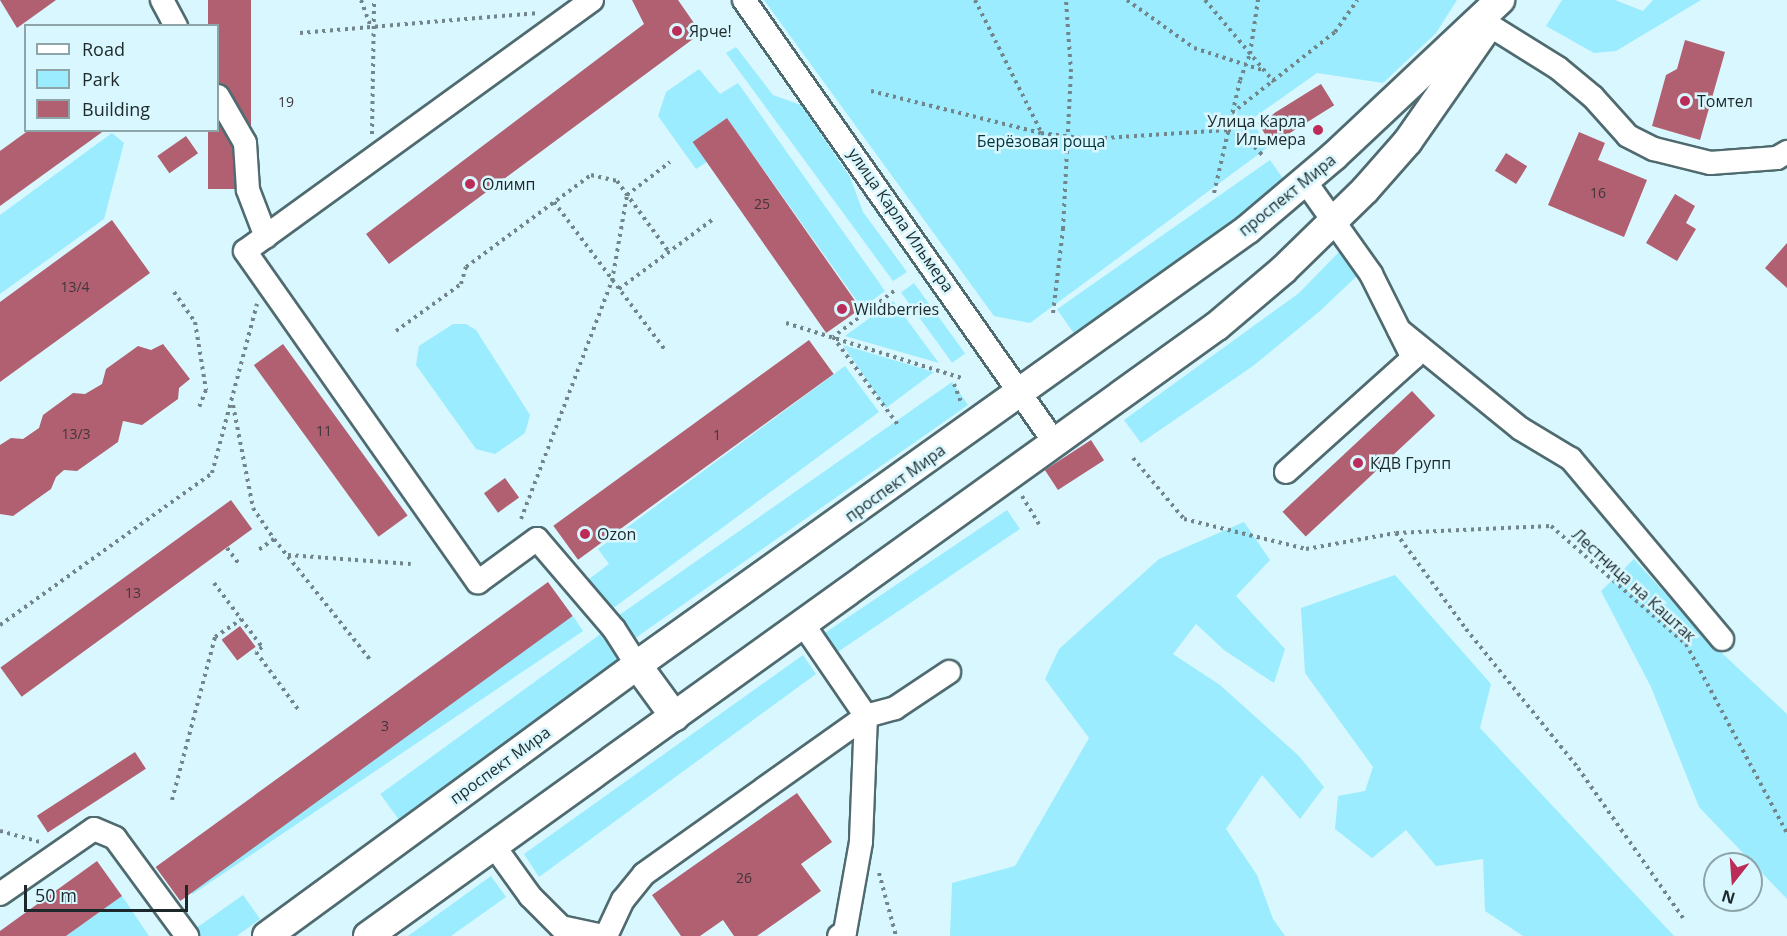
<!DOCTYPE html>
<html>
<head>
<meta charset="utf-8">
<style>
	body { margin:0 }
	#map { position:relative; width:1787px; height:936px; overflow:hidden; background:#d9f7fe; font-family:"Open Sans",sans-serif }
	div>[style] { position:absolute }
	[style*='--x'] { left:calc(var(--x)*1px); top:calc(var(--y)*1px); width:calc(var(--w)*1px); rotate:calc(var(--a)*1deg) }
	.green>* { inset:0; background:#9becfe; transform-origin:0 0 }
	.building>* { inset:0; background:#b06070; transform-origin:0 0 }
	.path>* { height:4px; margin-top:-2px; transform-origin:0; background:repeating-linear-gradient(90deg,#71858a 0 3px,transparent 0 7.5px) }
	.roads { filter:drop-shadow(2px 0 #506b70) drop-shadow(-2px 0 #506b70) drop-shadow(0 2px #506b70) drop-shadow(0 -2px #506b70) }
	.minor>* { height:22px; margin:-11px; padding:0 11px; transform-origin:11px; border-radius:11px; background:#fff }
	.major>* { height:28px; margin:-14px; padding:0 14px; transform-origin:14px; border-radius:14px; background:#fff }
	.dots>* { width:16px; height:16px; translate:-50% -50%; box-sizing:border-box; border:3px solid #d9f7fe; border-radius:50% }
	span { translate:-50% -50%; white-space:nowrap; text-align:center; line-height:1.15; -webkit-text-stroke:5px #d9f7fe; paint-order:stroke }
	.number-label { font-size:14px; color:#41363c }
	.number-label span { -webkit-text-stroke-width:0 }
	.poi-label { font-size:16px; color:#1c282a }
	.left { translate:0 -50%; text-align:left }
	.right { translate:-100% -50%; text-align:right }
	.park-label { font-size:16px; color:#00353e }
	.street-label { font-size:16px; color:#1c282a }
	.legend { position:absolute; left:24px; top:24px; width:195px; height:108px; box-sizing:border-box; background:#d9f7fe; border:2px solid #8da4a9; margin:0; padding:8px 10px; list-style:none; font-size:18px; color:#1c282a }
	.legend li { display:flex; align-items:center; gap:12px; height:30px }
	.legend b { width:30px; border:2px solid #8da4a9 }
	.north { position:absolute; left:1703px; top:852px; width:60px; height:60px; box-sizing:border-box; background:#d9f7fe; border:2px solid #8da4a9; border-radius:50%; rotate:197deg; font-size:16px; font-weight:700; line-height:24px; text-align:center; color:#1c282a }
	.north::after { content:''; display:block; margin:auto; width:21px; height:27px; background:#bb2c58; clip-path:polygon(50% 0,100% 100%,50% 72%,0 100%) }
	.scale { position:absolute; left:24px; top:885px; width:164px; height:27px; box-sizing:border-box; border:3px solid #1c282a; border-top:0; padding-left:8px; font-size:18px; line-height:21px; white-space:nowrap; color:#1c282a; -webkit-text-stroke:4px #d9f7fe; paint-order:stroke }
</style>
</head>
<body>
<div id="map">
	<div class="green">
		<div style="clip-path:polygon(764px 0,1457px 0,1436px 33px,1383px 83px,1317px 73px,1252px 119px,1267px 148px,1030px 323px,994px 316px)"></div>
		<div style="clip-path:polygon(1562px 0,1615px 0,1643px 11px,1653px 0,1701px 0,1616px 51px,1594px 53px,1546px 26px)"></div>
		<div style="clip-path:polygon(736px 47px,773px 95px,801px 105px,850px 177px,863px 212px,907px 272px,893px 281px,726px 53px)"></div>
		<div style="clip-path:polygon(699px 69px,720px 94px,738px 83px,885px 291px,862px 308px,727px 118px,693px 142px,707px 162px,696px 169px,658px 116px,666px 92px)"></div>
		<div style="clip-path:polygon(112px 133px,124px 143px,104px 219px,0 294px,0 215px)"></div>
		<div style="left:1270px;top:160px;width:29px;height:260px;rotate:55deg"></div>
		<div style="clip-path:polygon(1343px 248px,1361px 272px,1320px 311px,1253px 366px,1141px 443px,1124px 420px,1299px 293px)"></div>
		<div style="left:914px;top:283px;width:87px;height:16px;rotate:54deg"></div>
		<div style="clip-path:polygon(893px 301px,939px 363px,845px 336px)"></div>
		<div style="clip-path:polygon(453px 324px,466px 324px,476px 330px,530px 415px,525px 433px,495px 454px,476px 449px,416px 365px,419px 346px)"></div>
		<div style="clip-path:polygon(843px 345px,934px 372px,886px 408px)"></div>
		<div style="clip-path:polygon(845px 366px,879px 412px,608px 612px,585px 582px,609px 564px,598px 549px)"></div>
		<div style="left:952px;top:382px;width:28px;height:411px;rotate:55deg"></div>
		<div style="left:1007px;top:510px;width:23px;height:222px;rotate:56deg"></div>
		<div style="clip-path:polygon(1244px 522px,1270px 560px,1236px 596px,1285px 649px,1274px 683px,1224px 650px,1196px 624px,1173px 654px,1220px 685px,1299px 756px,1324px 787px,1300px 819px,1262px 775px,1226px 829px,1257px 875px,1273px 919px,1285px 936px,950px 936px,952px 883px,1015px 866px,1089px 738px,1045px 679px,1059px 649px,1159px 559px)"></div>
		<div style="clip-path:polygon(1634px 559px,1707px 639px,1787px 714px,1787px 899px,1699px 807px,1651px 687px,1601px 591px)"></div>
		<div style="clip-path:polygon(1395px 575px,1491px 684px,1480px 728px,1674px 936px,1523px 936px,1485px 911px,1483px 859px,1436px 866px,1406px 830px,1372px 858px,1335px 829px,1338px 796px,1365px 791px,1373px 767px,1305px 673px,1301px 608px)"></div>
		<div style="left:573px;top:616px;width:18px;height:471px;rotate:56deg"></div>
		<div style="left:602px;top:633px;width:31px;height:274px;rotate:54deg"></div>
		<div style="clip-path:polygon(803px 655px,816px 674px,539px 877px,524px 854px)"></div>
		<div style="clip-path:polygon(491px 876px,506px 897px,451px 936px,408px 936px)"></div>
		<div style="clip-path:polygon(243px 895px,260px 919px,237px 936px,195px 936px,192px 931px)"></div>
		<div style="clip-path:polygon(122px 896px,149px 936px,66px 936px)"></div>
	</div>
	<div class="building">
		<div style="clip-path:polygon(0 0,56px 0,17px 28px)"></div>
		<div style="left:208px;top:0;width:43px;height:189px"></div>
		<div style="clip-path:polygon(632px 0,678px 0,694px 23px,686px 28px,693px 39px,389px 264px,366px 234px,644px 24px)"></div>
		<div style="clip-path:polygon(1685px 40px,1725px 52px,1700px 140px,1652px 126px,1666px 75px,1677px 69px)"></div>
		<div style="left:1321px;top:84px;width:25px;height:74px;rotate:58deg"></div>
		<div style="left:727px;top:118px;width:233px;height:42px;rotate:55deg"></div>
		<div style="clip-path:polygon(29px 130px,105px 130px,0 206px,0 151px)"></div>
		<div style="clip-path:polygon(1579px 132px,1605px 143px,1598px 160px,1647px 180px,1624px 237px,1548px 205px)"></div>
		<div style="left:186px;top:136px;width:21px;height:35px;rotate:55deg"></div>
		<div style="left:1506px;top:153px;width:25px;height:21px;rotate:32deg"></div>
		<div style="clip-path:polygon(1675px 194px,1695px 206px,1686px 223px,1696px 229px,1677px 261px,1646px 243px)"></div>
		<div style="clip-path:polygon(112px 220px,150px 273px,0 382px,0 302px)"></div>
		<div style="clip-path:polygon(1787px 243px,1787px 288px,1765px 268px)"></div>
		<div style="left:809px;top:340px;width:42px;height:316px;rotate:54deg"></div>
		<div style="clip-path:polygon(163px 344px,190px 379px,179px 388px,178px 399px,142px 425px,123px 421px,118px 442px,77px 471px,64px 470px,56px 477px,51px 489px,13px 516px,0 514px,0 445px,11px 438px,23px 439px,39px 428px,43px 415px,73px 393px,85px 394px,102px 384px,106px 369px,138px 346px,151px 350px)"></div>
		<div style="left:283px;top:344px;width:212px;height:36px;rotate:54deg"></div>
		<div style="left:1412px;top:391px;width:34px;height:177px;rotate:47deg"></div>
		<div style="left:1091px;top:440px;width:24px;height:55px;rotate:57deg"></div>
		<div style="left:505px;top:478px;width:24px;height:26px;rotate:54deg"></div>
		<div style="left:231px;top:500px;width:36px;height:285px;rotate:54deg"></div>
		<div style="left:548px;top:582px;width:42px;height:485px;rotate:54deg"></div>
		<div style="left:240px;top:626px;width:26px;height:23px;rotate:53deg"></div>
		<div style="left:135px;top:752px;width:20px;height:117px;rotate:57deg"></div>
		<div style="clip-path:polygon(797px 793px,832px 842px,801px 864px,821px 891px,757px 936px,734px 936px,723px 920px,700px 936px,681px 936px,652px 895px)"></div>
		<div style="clip-path:polygon(97px 861px,122px 896px,66px 936px,0 936px,0 931px)"></div>
	</div>
	<div class="path">
		<div style="--x:361;--y:0;--w:27;--a:70"></div>
		<div style="--x:975;--y:0;--w:148;--a:63.4"></div>
		<div style="--x:1127;--y:0;--w:82;--a:35.6"></div>
		<div style="--x:1194;--y:48;--w:75;--a:17.9"></div>
		<div style="--x:1205;--y:0;--w:107;--a:49.9"></div>
		<div style="--x:300;--y:33;--w:237;--a:-4.8"></div>
		<div style="--x:871;--y:91;--w:175;--a:13.9"></div>
		<div style="--x:1041;--y:133;--w:48;--a:7.1"></div>
		<div style="--x:1089;--y:139;--w:139;--a:-3.7"></div>
		<div style="--x:1228;--y:130;--w:17;--a:21"></div>
		<div style="--x:1244;--y:136;--w:29;--a:46"></div>
		<div style="--x:1232;--y:113;--w:131;--a:-38.2"></div>
		<div style="--x:1335;--y:32;--w:39;--a:-55"></div>
		<div style="--x:372;--y:134;--w:134;--a:-89.1"></div>
		<div style="--x:1214;--y:193;--w:116;--a:-77"></div>
		<div style="--x:1240;--y:80;--w:28;--a:-69"></div>
		<div style="--x:1250;--y:54;--w:55;--a:-81.6"></div>
		<div style="--x:554;--y:202;--w:185;--a:53.1"></div>
		<div style="--x:619;--y:289;--w:116;--a:-36.6"></div>
		<div style="--x:894;--y:291;--w:76;--a:143"></div>
		<div style="--x:833;--y:337;--w:109;--a:53.5"></div>
		<div style="--x:174;--y:292;--w:37;--a:55"></div>
		<div style="--x:195;--y:322;--w:69;--a:80.8"></div>
		<div style="--x:206;--y:390;--w:22;--a:112"></div>
		<div style="--x:1053;--y:313;--w:85;--a:-83.2"></div>
		<div style="--x:1063;--y:229;--w:157;--a:-87.1"></div>
		<div style="--x:1071;--y:72;--w:72;--a:-94"></div>
		<div style="--x:786;--y:323;--w:184;--a:17.4"></div>
		<div style="--x:396;--y:331;--w:80;--a:-35.9"></div>
		<div style="--x:461;--y:284;--w:18;--a:-74"></div>
		<div style="--x:466;--y:267;--w:155;--a:-36.4"></div>
		<div style="--x:591;--y:175;--w:27;--a:13"></div>
		<div style="--x:617;--y:181;--w:88;--a:53.8"></div>
		<div style="--x:954;--y:384;--w:22;--a:69"></div>
		<div style="--x:233;--y:405;--w:105;--a:79"></div>
		<div style="--x:253;--y:508;--w:37;--a:56"></div>
		<div style="--x:274;--y:539;--w:21;--a:145"></div>
		<div style="--x:1133;--y:458;--w:80;--a:50.1"></div>
		<div style="--x:1184;--y:519;--w:126;--a:13.8"></div>
		<div style="--x:1306;--y:549;--w:91;--a:-10.1"></div>
		<div style="--x:1396;--y:533;--w:119;--a:53.9"></div>
		<div style="--x:1466;--y:629;--w:179;--a:51.1"></div>
		<div style="--x:1578;--y:768;--w:183;--a:55"></div>
		<div style="--x:1022;--y:496;--w:33;--a:59"></div>
		<div style="--x:521;--y:519;--w:255;--a:-69.1"></div>
		<div style="--x:612;--y:281;--w:87;--a:-80.1"></div>
		<div style="--x:627;--y:195;--w:54;--a:-37.5"></div>
		<div style="--x:1396;--y:533;--w:155;--a:-2.6"></div>
		<div style="--x:1551;--y:526;--w:179;--a:41.2"></div>
		<div style="--x:1686;--y:644;--w:214;--a:61.9"></div>
		<div style="--x:274;--y:539;--w:157;--a:51.5"></div>
		<div style="--x:227;--y:548;--w:20;--a:53"></div>
		<div style="--x:288;--y:555;--w:123;--a:4.2"></div>
		<div style="--x:214;--y:583;--w:80;--a:53.1"></div>
		<div style="--x:262;--y:647;--w:8;--a:140"></div>
		<div style="--x:256;--y:652;--w:74;--a:53.7"></div>
		<div style="--x:0;--y:625;--w:261;--a:-35.6"></div>
		<div style="--x:212;--y:473;--w:175;--a:-75.1"></div>
		<div style="--x:172;--y:800;--w:169;--a:-75.2"></div>
		<div style="--x:215;--y:637;--w:32;--a:-34"></div>
		<div style="--x:0;--y:831;--w:41;--a:15.4"></div>
		<div style="--x:879;--y:873;--w:65;--a:74.9"></div>
	</div>
	<div class="roads">
		<div class="minor">
			<div style="--x:162;--y:0;--w:30;--a:62"></div>
			<div style="--x:592;--y:0;--w:428;--a:144.1"></div>
			<div style="--x:245;--y:251;--w:405;--a:54.9"></div>
			<div style="--x:478;--y:582;--w:73;--a:-36.1"></div>
			<div style="--x:537;--y:539;--w:118;--a:49.5"></div>
			<div style="--x:614;--y:629;--w:43;--a:57.4"></div>
			<div style="--x:744;--y:0;--w:541;--a:54.93"></div>
			<div style="--x:1489;--y:25;--w:81;--a:31.9"></div>
			<div style="--x:1558;--y:68;--w:45;--a:39.6"></div>
			<div style="--x:1593;--y:97;--w:52;--a:48.1"></div>
			<div style="--x:1628;--y:136;--w:29;--a:27"></div>
			<div style="--x:1654;--y:149;--w:58;--a:14"></div>
			<div style="--x:1710;--y:163;--w:67;--a:-4.3"></div>
			<div style="--x:1777;--y:158;--w:12;--a:-31"></div>
			<div style="--x:218;--y:96;--w:54;--a:60.1"></div>
			<div style="--x:245;--y:143;--w:47;--a:86.3"></div>
			<div style="--x:248;--y:190;--w:50;--a:69"></div>
			<div style="--x:1399;--y:330;--w:157;--a:39.1"></div>
			<div style="--x:1521;--y:429;--w:58;--a:31"></div>
			<div style="--x:1571;--y:459;--w:235;--a:50"></div>
			<div style="--x:1286;--y:472;--w:171;--a:-41.9"></div>
			<div style="--x:1413;--y:358;--w:94;--a:-116.6"></div>
			<div style="--x:1371;--y:274;--w:114;--a:-125.4"></div>
			<div style="--x:803;--y:624;--w:112;--a:55.6"></div>
			<div style="--x:866;--y:716;--w:126;--a:92.3"></div>
			<div style="--x:861;--y:842;--w:91;--a:100.1"></div>
			<div style="--x:845;--y:932;--w:7;--a:146"></div>
			<div style="--x:494;--y:846;--w:62;--a:54.2"></div>
			<div style="--x:530;--y:896;--w:44;--a:45"></div>
			<div style="--x:561;--y:927;--w:43;--a:12.1"></div>
			<div style="--x:0;--y:894;--w:114;--a:-34.7"></div>
			<div style="--x:94;--y:829;--w:23;--a:23"></div>
			<div style="--x:115;--y:838;--w:122;--a:53.7"></div>
			<div style="--x:606;--y:936;--w:40;--a:-65"></div>
			<div style="--x:623;--y:900;--w:33;--a:-51"></div>
			<div style="--x:644;--y:874;--w:272;--a:-35.4"></div>
			<div style="--x:866;--y:716;--w:30;--a:-15"></div>
			<div style="--x:895;--y:708;--w:65;--a:-33.7"></div>
		</div>
		<div class="major">
			<div style="--x:637;--y:665;--w:64;--a:53.8"></div>
			<div style="--x:267;--y:936;--w:459;--a:-36.2"></div>
			<div style="--x:637;--y:665;--w:751;--a:-35.51"></div>
			<div style="--x:1248;--y:229;--w:113;--a:-40.3"></div>
			<div style="--x:1334;--y:156;--w:228;--a:-43.2"></div>
			<div style="--x:368;--y:936;--w:1045;--a:-35.7"></div>
			<div style="--x:1217;--y:326;--w:87;--a:-40.3"></div>
			<div style="--x:1283;--y:270;--w:115;--a:-44.3"></div>
			<div style="--x:1365;--y:190;--w:65;--a:-48.7"></div>
			<div style="--x:1408;--y:141;--w:133;--a:-55.1"></div>
		</div>
	</div>
	<div class="dots">
		<div style="left:677px;top:31px;background:#bb2c58"></div>
		<div style="left:1685px;top:101px;background:#bb2c58"></div>
		<div style="left:1318px;top:130px;background:#bb2c58"></div>
		<div style="left:470px;top:184px;background:#bb2c58"></div>
		<div style="left:842px;top:309px;background:#bb2c58"></div>
		<div style="left:1358px;top:463px;background:#bb2c58"></div>
		<div style="left:585px;top:534px;background:#bb2c58"></div>
	</div>
	<div class="number-label">
		<span style="left:286px;top:102px">19</span>
		<span style="left:1598px;top:193px">16</span>
		<span style="left:762px;top:204px">25</span>
		<span style="left:75px;top:287px">13/4</span>
		<span style="left:324px;top:431px">11</span>
		<span style="left:76px;top:434px">13/3</span>
		<span style="left:717px;top:435px">1</span>
		<span style="left:133px;top:593px">13</span>
		<span style="left:385px;top:726px">3</span>
		<span style="left:744px;top:878px">26</span>
	</div>
	<div class="poi-label">
		<span class="left" style="left:689px;top:31px">Ярче!</span>
		<span class="left" style="left:1697px;top:101px">Томтел</span>
		<span class="right" style="left:1306px;top:130px">Улица Карла<br>Ильмера</span>
		<span class="left" style="left:482px;top:184px">Олимп</span>
		<span class="left" style="left:854px;top:309px">Wildberries</span>
		<span class="left" style="left:1370px;top:463px">КДВ Групп</span>
		<span class="left" style="left:597px;top:534px">Ozon</span>
	</div>
	<div class="park-label">
		<span style="left:1041px;top:141px">Берёзовая роща</span>
	</div>
	<div class="street-label">
		<span style="left:1287px;top:195px;rotate:-39deg">проспект Мира</span>
		<span style="left:901px;top:220px;rotate:55deg">улица Карла Ильмера</span>
		<span style="left:895px;top:483px;rotate:-36deg">проспект Мира</span>
		<span style="left:1634px;top:585px;rotate:42deg">Лестница на Каштак</span>
		<span style="left:500px;top:765px;rotate:-36deg">проспект Мира</span>
	</div>
	<ul class="legend">
	<li><b style="height:8px;background:#fff"></b>Road</li>
	<li><b style="height:16px;background:#9becfe"></b>Park</li>
	<li><b style="height:16px;background:#b06070"></b>Building</li>
	</ul>
	<div class="north">N</div>
	<div class="scale">50 m</div>
</div>
</body>
</html>
